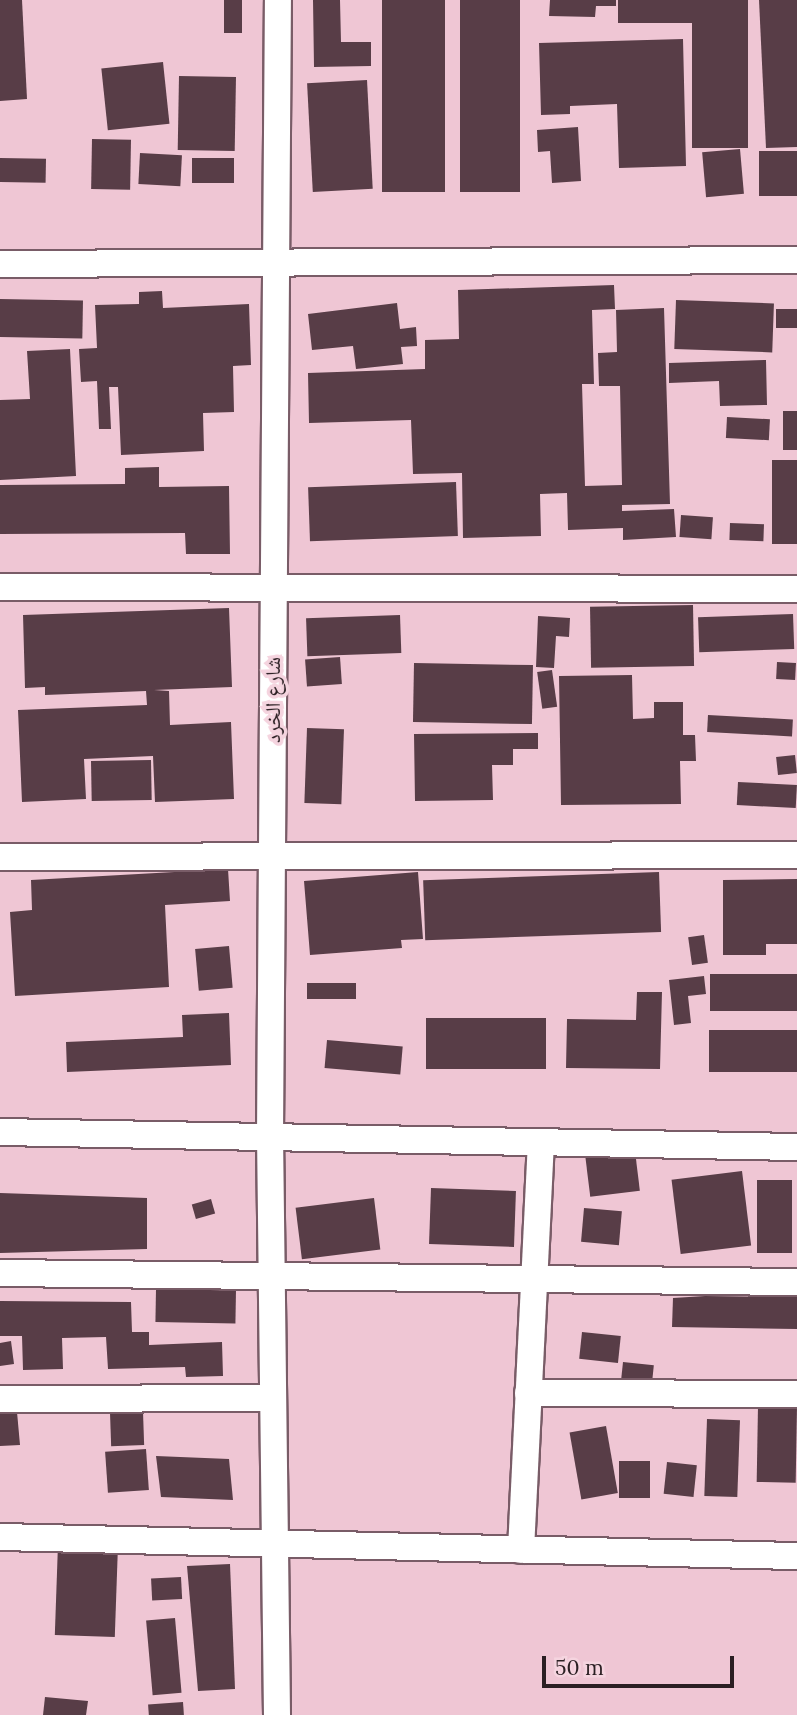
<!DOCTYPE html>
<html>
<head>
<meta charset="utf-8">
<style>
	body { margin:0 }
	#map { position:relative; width:797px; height:1715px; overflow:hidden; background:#f5d4df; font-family:Lora,"Noto Naskh Arabic",serif }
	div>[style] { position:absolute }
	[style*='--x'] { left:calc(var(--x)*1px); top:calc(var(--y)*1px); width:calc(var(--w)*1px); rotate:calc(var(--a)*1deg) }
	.built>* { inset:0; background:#efc6d4; transform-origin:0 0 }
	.building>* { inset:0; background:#583d47; transform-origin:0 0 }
	.roads { filter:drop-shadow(2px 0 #795c67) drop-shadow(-2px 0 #795c67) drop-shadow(0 2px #795c67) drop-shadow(0 -2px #795c67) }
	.minor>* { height:26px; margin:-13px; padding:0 13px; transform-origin:13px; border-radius:13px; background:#fff }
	span { translate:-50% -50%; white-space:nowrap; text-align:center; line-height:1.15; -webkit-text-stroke:7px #f5d4df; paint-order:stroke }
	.street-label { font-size:21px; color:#2b1f23 }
	.scale { position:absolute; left:542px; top:1656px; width:192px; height:32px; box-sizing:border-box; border:4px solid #2b1f23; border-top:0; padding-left:9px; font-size:21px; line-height:24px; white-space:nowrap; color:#2b1f23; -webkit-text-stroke:5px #f5d4df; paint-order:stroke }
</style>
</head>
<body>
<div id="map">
	<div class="built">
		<div style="left:0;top:0;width:797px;height:1715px"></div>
	</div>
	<div class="building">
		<div style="clip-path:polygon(0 0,22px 0,27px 99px,0 101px)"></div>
		<div style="left:224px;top:0;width:18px;height:33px"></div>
		<div style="clip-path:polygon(313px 0,340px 0,341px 42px,371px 42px,371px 66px,314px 67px)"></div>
		<div style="left:382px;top:0;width:63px;height:192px"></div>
		<div style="left:460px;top:0;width:60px;height:192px"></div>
		<div style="clip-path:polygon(550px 0,616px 0,616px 6px,596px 6px,595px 17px,549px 16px)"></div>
		<div style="clip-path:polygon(618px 0,748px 0,748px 148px,692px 148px,692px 23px,618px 23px)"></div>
		<div style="clip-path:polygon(759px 0,797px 0,797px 147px,766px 148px)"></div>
		<div style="clip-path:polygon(683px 39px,686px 166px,619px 168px,617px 104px,570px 106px,570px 114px,541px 115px,539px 43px)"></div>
		<div style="left:163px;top:62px;width:62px;height:62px;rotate:84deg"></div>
		<div style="left:179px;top:76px;width:57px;height:74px;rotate:1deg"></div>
		<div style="left:367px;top:80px;width:109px;height:60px;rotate:87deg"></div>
		<div style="clip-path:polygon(578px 127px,581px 181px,552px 183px,550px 151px,538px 152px,537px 130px)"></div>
		<div style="left:92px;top:139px;width:39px;height:50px;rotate:1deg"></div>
		<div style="left:740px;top:149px;width:45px;height:38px;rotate:85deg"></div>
		<div style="left:797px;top:151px;width:45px;height:38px;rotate:90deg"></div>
		<div style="left:140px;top:153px;width:42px;height:31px;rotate:3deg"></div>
		<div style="left:0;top:158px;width:46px;height:24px;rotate:1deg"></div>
		<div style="left:234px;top:158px;width:25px;height:42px;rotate:90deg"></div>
		<div style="clip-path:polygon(614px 285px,615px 309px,592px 310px,594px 384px,582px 384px,585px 486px,622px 485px,620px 386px,599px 386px,598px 353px,617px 352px,616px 310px,664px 308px,670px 504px,622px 505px,622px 511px,674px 509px,676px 537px,623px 540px,623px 528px,568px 530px,567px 493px,540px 494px,541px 536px,463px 538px,462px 473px,413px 474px,411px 420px,309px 423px,308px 373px,425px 369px,425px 340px,459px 339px,458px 290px)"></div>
		<div style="clip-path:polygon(162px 291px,163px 308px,249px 304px,251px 365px,233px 366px,234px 412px,203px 413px,204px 451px,121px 455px,118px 387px,109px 387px,111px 429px,99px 429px,97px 381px,81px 382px,79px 349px,97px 348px,95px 305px,139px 304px,139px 292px)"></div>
		<div style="left:0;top:299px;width:83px;height:38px;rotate:1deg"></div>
		<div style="left:676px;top:300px;width:98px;height:49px;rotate:2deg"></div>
		<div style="clip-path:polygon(397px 303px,400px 329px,416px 327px,417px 346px,401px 347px,403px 364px,356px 369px,353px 346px,312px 350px,308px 314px)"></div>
		<div style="left:776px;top:309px;width:21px;height:19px"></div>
		<div style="clip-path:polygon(70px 349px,76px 476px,0 480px,0 400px,30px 399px,27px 351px)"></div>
		<div style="clip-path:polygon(766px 360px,767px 405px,720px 406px,719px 381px,669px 383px,669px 363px)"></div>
		<div style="left:783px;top:411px;width:14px;height:39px"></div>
		<div style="left:727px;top:417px;width:43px;height:21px;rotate:3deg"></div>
		<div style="left:772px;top:460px;width:25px;height:84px"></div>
		<div style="clip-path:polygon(159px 467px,159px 487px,229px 486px,230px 554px,186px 554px,185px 533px,0 534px,0 485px,125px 484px,125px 468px)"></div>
		<div style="left:456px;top:482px;width:54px;height:148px;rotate:88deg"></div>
		<div style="left:681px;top:515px;width:32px;height:22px;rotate:4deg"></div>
		<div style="left:730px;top:523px;width:34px;height:17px;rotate:2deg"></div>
		<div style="left:693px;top:605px;width:61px;height:103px;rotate:89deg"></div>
		<div style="clip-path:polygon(229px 608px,232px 687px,154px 690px,169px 691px,170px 725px,231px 722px,234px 799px,155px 802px,153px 756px,84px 759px,86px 799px,22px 802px,18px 710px,147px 705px,146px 691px,45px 695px,45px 687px,25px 688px,23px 615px)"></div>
		<div style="left:793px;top:614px;width:35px;height:95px;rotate:88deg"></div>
		<div style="left:400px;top:615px;width:38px;height:94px;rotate:88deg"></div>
		<div style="clip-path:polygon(538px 616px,570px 618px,569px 637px,556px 636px,554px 668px,536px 667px)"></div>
		<div style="left:340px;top:657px;width:27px;height:35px;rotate:86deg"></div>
		<div style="left:777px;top:662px;width:19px;height:17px;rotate:3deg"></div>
		<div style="left:414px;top:663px;width:119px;height:59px;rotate:1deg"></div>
		<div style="left:552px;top:670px;width:37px;height:15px;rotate:82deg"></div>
		<div style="clip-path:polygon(632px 675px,633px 719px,654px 718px,654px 702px,683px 702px,683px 735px,695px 735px,696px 761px,680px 761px,681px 804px,561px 805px,559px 676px)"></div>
		<div style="left:708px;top:715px;width:85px;height:17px;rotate:3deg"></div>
		<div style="left:307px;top:728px;width:37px;height:75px;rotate:2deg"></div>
		<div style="clip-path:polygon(538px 733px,538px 749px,513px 749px,513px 765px,492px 765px,493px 800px,415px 801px,414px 734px)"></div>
		<div style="left:795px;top:755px;width:18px;height:19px;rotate:84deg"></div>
		<div style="left:151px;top:760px;width:40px;height:60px;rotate:89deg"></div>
		<div style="left:738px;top:782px;width:59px;height:23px;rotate:3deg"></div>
		<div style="clip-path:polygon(228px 869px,230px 901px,165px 905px,169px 987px,15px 996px,10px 912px,32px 910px,31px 880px)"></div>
		<div style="clip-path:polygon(418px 872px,423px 939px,401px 940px,402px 948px,310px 955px,304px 881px)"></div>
		<div style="left:659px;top:872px;width:60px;height:236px;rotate:88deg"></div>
		<div style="clip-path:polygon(797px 879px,797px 944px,766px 944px,766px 955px,723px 955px,723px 880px)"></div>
		<div style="left:704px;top:935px;width:28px;height:16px;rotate:82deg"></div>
		<div style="left:229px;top:946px;width:42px;height:34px;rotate:85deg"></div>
		<div style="left:797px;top:974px;width:37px;height:87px;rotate:90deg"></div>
		<div style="clip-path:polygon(704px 976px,706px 994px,688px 996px,691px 1023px,674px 1025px,669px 980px)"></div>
		<div style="left:356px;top:983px;width:16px;height:49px;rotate:90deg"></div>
		<div style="clip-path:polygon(637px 992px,662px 992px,660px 1069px,566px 1068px,567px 1019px,636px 1020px)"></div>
		<div style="clip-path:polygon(229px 1013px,231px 1065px,67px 1072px,66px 1042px,183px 1037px,182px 1015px)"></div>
		<div style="left:426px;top:1018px;width:120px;height:51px"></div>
		<div style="left:709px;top:1030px;width:88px;height:42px"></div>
		<div style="left:327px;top:1040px;width:76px;height:28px;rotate:5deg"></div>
		<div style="left:635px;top:1151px;width:40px;height:50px;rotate:83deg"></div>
		<div style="left:742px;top:1171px;width:75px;height:71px;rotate:83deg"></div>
		<div style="left:757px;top:1180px;width:35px;height:73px"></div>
		<div style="left:431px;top:1188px;width:85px;height:56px;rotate:2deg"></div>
		<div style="clip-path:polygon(0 1193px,147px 1198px,147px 1249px,0 1253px)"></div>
		<div style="left:374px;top:1198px;width:52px;height:79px;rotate:83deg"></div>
		<div style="left:211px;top:1199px;width:15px;height:20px;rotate:74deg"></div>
		<div style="left:584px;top:1208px;width:38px;height:34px;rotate:5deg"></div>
		<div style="left:156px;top:1289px;width:80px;height:33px;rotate:1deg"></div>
		<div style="clip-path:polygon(705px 1296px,797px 1297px,797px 1329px,672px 1327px,673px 1298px)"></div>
		<div style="clip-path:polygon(0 1301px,131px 1302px,132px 1332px,149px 1332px,149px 1345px,222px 1342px,223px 1376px,186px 1377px,185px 1367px,108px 1369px,106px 1337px,62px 1338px,63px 1369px,23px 1370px,22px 1336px,0 1336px)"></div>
		<div style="left:582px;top:1332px;width:39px;height:27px;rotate:6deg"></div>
		<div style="clip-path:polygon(11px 1341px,14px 1364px,0 1366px,0 1343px)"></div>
		<div style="left:623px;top:1362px;width:31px;height:16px;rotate:6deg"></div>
		<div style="left:758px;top:1406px;width:39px;height:76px;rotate:1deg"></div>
		<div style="clip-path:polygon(17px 1412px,20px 1445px,0 1446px,0 1414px)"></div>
		<div style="left:143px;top:1412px;width:33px;height:33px;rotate:88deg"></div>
		<div style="left:707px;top:1419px;width:33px;height:77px;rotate:2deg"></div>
		<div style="left:606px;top:1426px;width:68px;height:37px;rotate:80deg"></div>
		<div style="left:146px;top:1449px;width:41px;height:41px;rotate:86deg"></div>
		<div style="clip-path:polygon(156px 1456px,229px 1459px,233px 1500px,161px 1497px)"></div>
		<div style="left:650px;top:1461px;width:37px;height:31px;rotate:90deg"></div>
		<div style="left:667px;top:1462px;width:30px;height:32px;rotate:6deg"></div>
		<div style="left:58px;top:1544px;width:60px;height:91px;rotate:2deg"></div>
		<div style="clip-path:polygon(230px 1564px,235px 1689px,198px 1691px,187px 1566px)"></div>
		<div style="left:181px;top:1577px;width:22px;height:30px;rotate:87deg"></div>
		<div style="left:175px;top:1618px;width:75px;height:29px;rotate:85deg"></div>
		<div style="clip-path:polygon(45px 1697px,88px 1701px,86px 1715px,43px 1715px)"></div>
		<div style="left:183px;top:1702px;width:13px;height:35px;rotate:86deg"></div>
	</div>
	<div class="roads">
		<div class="minor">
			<div style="--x:0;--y:264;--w:797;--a:-0.29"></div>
			<div style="--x:0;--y:587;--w:797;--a:0.14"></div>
			<div style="--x:0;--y:857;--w:797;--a:-0.14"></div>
			<div style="--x:0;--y:1132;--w:797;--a:1.08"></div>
			<div style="--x:0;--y:1273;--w:797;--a:0.65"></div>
			<div style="--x:528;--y:1393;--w:269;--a:0.2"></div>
			<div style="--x:0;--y:1399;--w:273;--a:-0.2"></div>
			<div style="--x:0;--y:1537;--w:797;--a:1.37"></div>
			<div style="--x:521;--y:1550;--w:408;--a:-87.2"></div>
			<div style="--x:277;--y:1715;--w:579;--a:-90.69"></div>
			<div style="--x:270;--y:1136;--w:1136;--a:-89.6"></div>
		</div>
	</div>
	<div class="street-label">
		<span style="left:273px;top:700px;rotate:-90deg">شارع الخرد</span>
	</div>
	<div class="scale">50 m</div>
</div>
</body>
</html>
